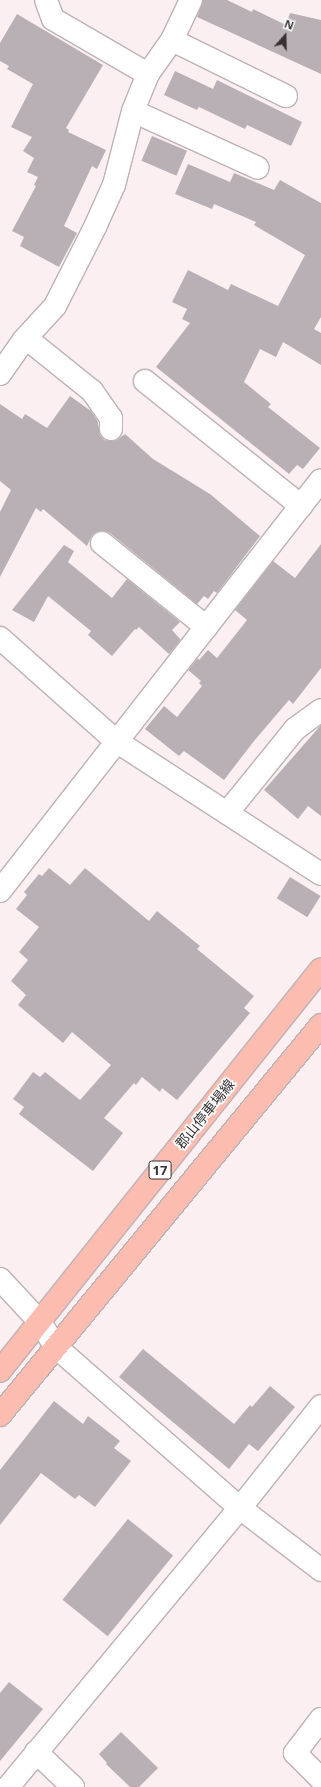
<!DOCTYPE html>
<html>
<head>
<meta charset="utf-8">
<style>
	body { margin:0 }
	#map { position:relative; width:321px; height:1787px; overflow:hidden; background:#fbeff1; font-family:"Noto Sans","Noto Sans JP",sans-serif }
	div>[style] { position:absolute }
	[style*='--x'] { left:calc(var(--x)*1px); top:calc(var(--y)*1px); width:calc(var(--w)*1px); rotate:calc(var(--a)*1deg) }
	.building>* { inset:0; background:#b9b0b6; transform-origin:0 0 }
	.roads { filter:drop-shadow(1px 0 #bdb2b4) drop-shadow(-1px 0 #bdb2b4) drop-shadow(0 1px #bdb2b4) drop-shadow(0 -1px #bdb2b4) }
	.minor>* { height:22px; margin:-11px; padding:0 11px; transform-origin:11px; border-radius:11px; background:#fff }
	.major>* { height:22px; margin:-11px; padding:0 11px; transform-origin:11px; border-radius:11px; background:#fcbcb0 }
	span { translate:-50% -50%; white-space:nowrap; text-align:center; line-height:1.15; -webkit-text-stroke:3.5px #fff; paint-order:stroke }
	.shield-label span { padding:1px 3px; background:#fff; border:1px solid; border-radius:3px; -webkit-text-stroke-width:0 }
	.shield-label { font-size:13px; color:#353132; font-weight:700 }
	.street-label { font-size:14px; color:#353132 }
	.north { position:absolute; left:265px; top:16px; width:40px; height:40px; -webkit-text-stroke:3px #fff; paint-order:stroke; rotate:20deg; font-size:11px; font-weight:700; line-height:16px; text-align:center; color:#353132 }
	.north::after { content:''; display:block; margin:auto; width:14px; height:18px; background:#353132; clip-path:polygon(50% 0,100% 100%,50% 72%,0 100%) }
</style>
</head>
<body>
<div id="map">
	<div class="building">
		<div style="clip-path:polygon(203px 0,227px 0,252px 12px,253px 9px,286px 25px,290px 13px,321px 20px,321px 74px,197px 17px)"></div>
		<div style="clip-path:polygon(17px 14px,103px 65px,66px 128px,69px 130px,68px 132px,106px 150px,97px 169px,92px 166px,64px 226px,77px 233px,59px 267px,20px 246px,24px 237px,12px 231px,36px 186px,34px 185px,38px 177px,27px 172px,34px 158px,23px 151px,32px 137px,11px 127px,33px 84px,7px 69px,9px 66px,0 61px,0 43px)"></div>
		<div style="clip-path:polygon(175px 71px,213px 89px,217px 80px,302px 122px,291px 146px,247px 125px,245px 129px,199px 107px,197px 110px,164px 95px)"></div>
		<div style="left:152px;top:136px;width:38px;height:27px;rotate:23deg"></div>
		<div style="clip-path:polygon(188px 164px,230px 182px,234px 173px,274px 190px,280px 180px,321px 203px,321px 317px,314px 329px,321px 333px,321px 365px,283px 342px,276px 357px,260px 349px,244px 382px,271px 404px,268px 407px,320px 448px,303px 469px,297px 465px,289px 474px,156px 367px,190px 323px,182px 319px,187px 309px,172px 302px,188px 270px,228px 290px,231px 284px,278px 306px,305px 255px,254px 225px,256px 222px,214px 204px,212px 209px,175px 194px)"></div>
		<div style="clip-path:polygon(70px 396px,91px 411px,98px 422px,100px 435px,104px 440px,111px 441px,117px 440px,125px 434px,153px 459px,210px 494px,260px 536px,217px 593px,214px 591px,208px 599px,204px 596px,197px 604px,110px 533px,104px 531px,97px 532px,92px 535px,87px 546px,43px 509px,41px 512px,36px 508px,0 577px,0 512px,11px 490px,0 481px,0 404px,22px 419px,25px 414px,47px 428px)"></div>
		<div style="clip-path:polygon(321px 544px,321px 668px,293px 704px,289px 700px,254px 741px,224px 780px,184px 751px,179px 756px,145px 729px,164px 706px,177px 717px,202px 686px,199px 683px,201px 681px,188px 670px,198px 658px,199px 660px,208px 650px,217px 658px,247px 620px,235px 610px,273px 561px,295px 578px)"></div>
		<div style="clip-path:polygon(64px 545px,74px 551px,68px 562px,112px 598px,127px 579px,180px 622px,172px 630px,181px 640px,169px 654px,139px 627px,136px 630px,135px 629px,112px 656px,88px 635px,91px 631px,48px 596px,34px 622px,12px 610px)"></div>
		<div style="clip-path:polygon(321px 725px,321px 816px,308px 806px,298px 819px,264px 790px)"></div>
		<div style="clip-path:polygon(49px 868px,70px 885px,85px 868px,149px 921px,157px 911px,200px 946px,197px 949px,254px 996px,244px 1008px,250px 1013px,177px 1100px,162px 1088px,160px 1092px,142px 1077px,136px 1085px,134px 1083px,104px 1118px,123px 1133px,93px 1171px,19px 1114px,24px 1107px,13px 1099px,33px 1072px,40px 1077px,45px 1072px,80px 1100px,111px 1065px,72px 1032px,63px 1043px,18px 1005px,26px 995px,11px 981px,28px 960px,19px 952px,39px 927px,16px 909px,27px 895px,24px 892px,39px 874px,42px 876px)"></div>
		<div style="left:290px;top:877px;width:36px;height:25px;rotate:32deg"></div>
		<div style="clip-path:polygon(143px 1349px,234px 1424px,250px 1405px,252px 1407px,270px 1386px,295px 1407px,258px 1451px,249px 1444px,229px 1469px,119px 1377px)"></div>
		<div style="clip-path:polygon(54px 1401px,83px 1424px,88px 1416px,120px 1441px,114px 1448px,131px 1461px,95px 1507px,79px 1495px,75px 1499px,41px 1473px,0 1525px,0 1470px)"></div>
		<div style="left:128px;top:1519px;width:58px;height:104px;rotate:39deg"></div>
		<div style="clip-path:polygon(9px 1682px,43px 1709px,0 1761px,0 1693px)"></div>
		<div style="clip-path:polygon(121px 1732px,158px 1768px,139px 1787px,130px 1787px,106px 1764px,107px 1763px,99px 1754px)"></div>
	</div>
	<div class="roads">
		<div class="minor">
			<div style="--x:46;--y:0;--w:20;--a:70"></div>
			<div style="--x:53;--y:19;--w:110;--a:30.1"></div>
			<div style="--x:172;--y:40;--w:127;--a:26.2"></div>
			<div style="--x:133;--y:111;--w:137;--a:24.5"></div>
			<div style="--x:26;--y:338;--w:85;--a:38.8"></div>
			<div style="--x:92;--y:391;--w:33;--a:55"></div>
			<div style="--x:111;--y:418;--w:11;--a:90"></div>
			<div style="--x:0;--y:374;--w:40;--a:-55.1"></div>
			<div style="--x:23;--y:341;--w:47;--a:-47.6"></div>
			<div style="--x:55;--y:306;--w:89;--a:-63.1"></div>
			<div style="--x:95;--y:227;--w:46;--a:-65.7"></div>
			<div style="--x:114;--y:185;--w:76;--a:-75.6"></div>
			<div style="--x:133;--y:111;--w:40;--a:-68"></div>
			<div style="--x:148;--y:74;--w:42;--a:-54.8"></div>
			<div style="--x:172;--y:40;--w:44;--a:-64.6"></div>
			<div style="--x:145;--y:381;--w:200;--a:38.7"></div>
			<div style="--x:102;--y:543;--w:134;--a:38.9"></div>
			<div style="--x:0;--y:638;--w:155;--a:41.6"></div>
			<div style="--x:116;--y:741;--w:244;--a:33"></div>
			<div style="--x:227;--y:813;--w:108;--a:-51"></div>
			<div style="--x:295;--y:729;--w:32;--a:-36"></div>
			<div style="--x:0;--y:891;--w:521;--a:-52.01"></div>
			<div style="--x:0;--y:1279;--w:57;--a:47.1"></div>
			<div style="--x:39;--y:1321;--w:31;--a:57"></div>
			<div style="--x:56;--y:1347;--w:244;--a:41.2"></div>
			<div style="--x:240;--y:1508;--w:102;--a:37.4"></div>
			<div style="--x:321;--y:1719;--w:43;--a:127.4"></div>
			<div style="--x:295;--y:1753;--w:37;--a:45"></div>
			<div style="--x:36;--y:1752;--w:51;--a:43.4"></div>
			<div style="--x:8;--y:1787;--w:363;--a:-50.3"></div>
			<div style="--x:240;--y:1508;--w:130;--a:-51.5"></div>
		</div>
		<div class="major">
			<div style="--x:0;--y:1371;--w:514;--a:-51.39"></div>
			<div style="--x:0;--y:1415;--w:505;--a:-50.54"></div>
		</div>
	</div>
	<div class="shield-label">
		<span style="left:160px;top:1170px">17</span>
	</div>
	<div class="street-label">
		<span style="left:205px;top:1114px;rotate:-51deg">郡山停車場線</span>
	</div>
	<div class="north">N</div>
</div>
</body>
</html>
